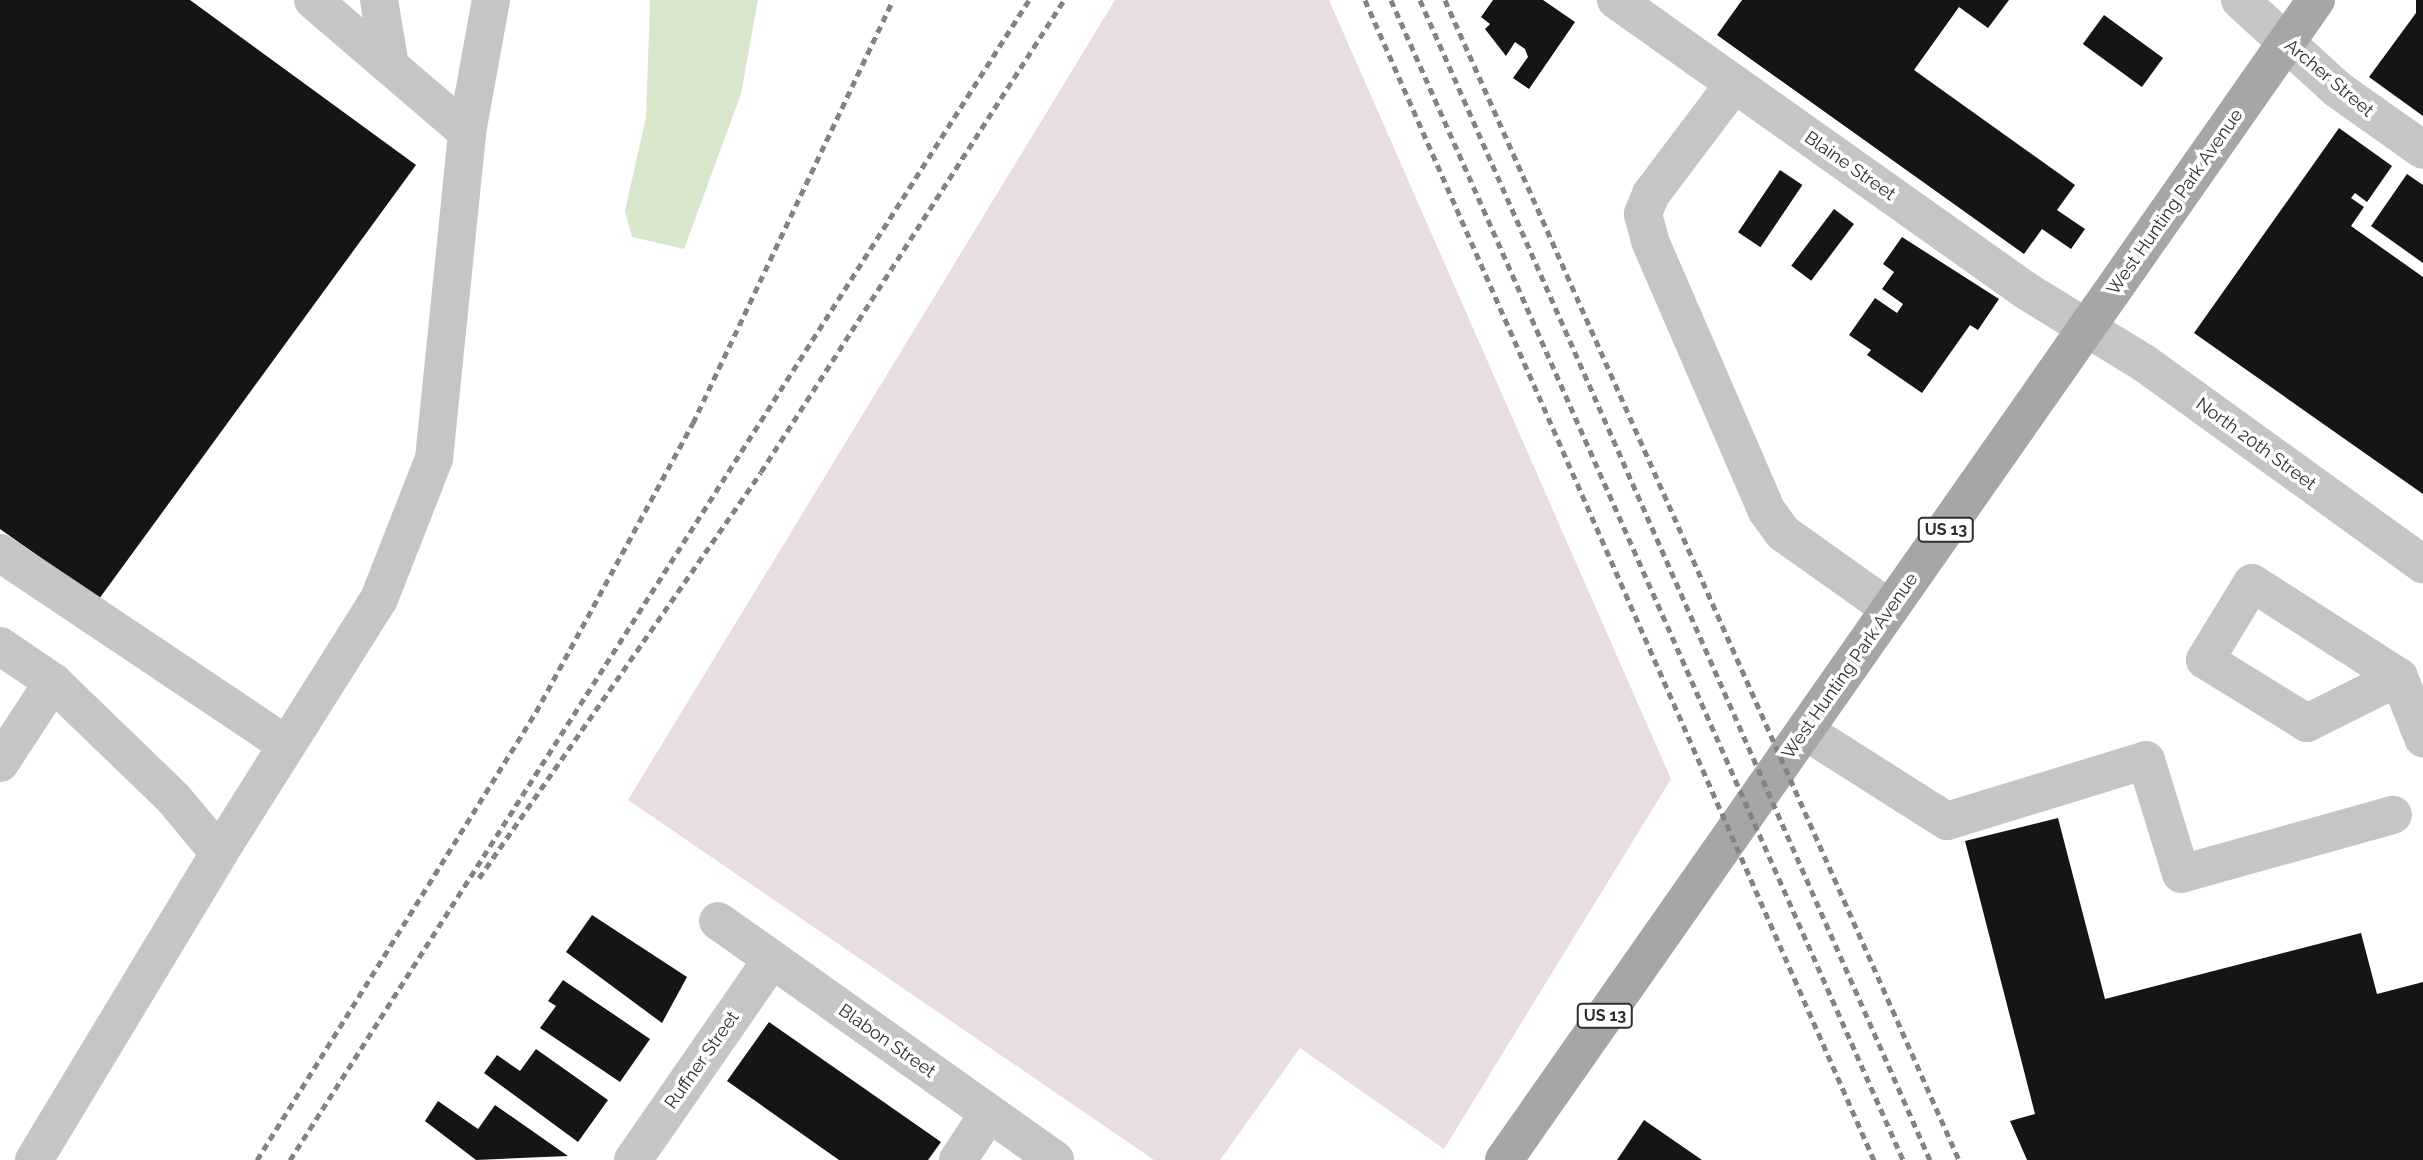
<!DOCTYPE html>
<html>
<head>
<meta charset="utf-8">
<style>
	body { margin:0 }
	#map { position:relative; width:2423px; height:1160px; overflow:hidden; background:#fff; font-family:Raleway,sans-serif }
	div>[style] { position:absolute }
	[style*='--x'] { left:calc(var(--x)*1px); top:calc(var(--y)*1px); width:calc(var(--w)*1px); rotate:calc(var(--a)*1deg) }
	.green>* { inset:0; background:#e9dde2 }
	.water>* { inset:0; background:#d8e7cc }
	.building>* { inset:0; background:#151515; transform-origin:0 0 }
	.minor>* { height:38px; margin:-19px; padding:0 19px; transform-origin:19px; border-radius:19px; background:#c5c5c5 }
	.major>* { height:38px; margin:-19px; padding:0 19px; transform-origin:19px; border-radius:19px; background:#a6a6a6 }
	.rail>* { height:5px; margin-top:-2.5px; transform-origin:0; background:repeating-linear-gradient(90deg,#838383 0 7px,transparent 0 12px) }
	span { translate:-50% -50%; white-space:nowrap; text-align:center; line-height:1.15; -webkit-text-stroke:7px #fff; paint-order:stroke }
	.shield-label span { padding:2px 5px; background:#fff; border:2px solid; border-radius:5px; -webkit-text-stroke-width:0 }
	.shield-label { font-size:16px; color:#2e2e2e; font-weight:700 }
	.street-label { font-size:18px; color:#2e2e2e }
</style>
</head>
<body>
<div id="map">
	<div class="green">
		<div style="clip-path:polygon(1115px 0,1329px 0,1671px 779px,1444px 1149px,1300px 1048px,1220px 1160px,1154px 1160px,628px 800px)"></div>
	</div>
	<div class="water">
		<div style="clip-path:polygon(650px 0,758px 0,741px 94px,684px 249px,632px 237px,625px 211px,646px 117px)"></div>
	</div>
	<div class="building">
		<div style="clip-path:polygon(0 0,190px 0,416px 165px,99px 599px,0 529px)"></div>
		<div style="clip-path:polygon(1493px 0,1543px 0,1575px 22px,1529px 89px,1513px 78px,1528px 57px,1525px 49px,1515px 42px,1506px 56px,1485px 29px,1490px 24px,1481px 17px)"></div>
		<div style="clip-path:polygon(1742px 0,2009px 0,1988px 28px,1959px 7px,1914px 70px,2075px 185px,2057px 210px,2085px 229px,2071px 249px,2042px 229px,2024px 254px,1717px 35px)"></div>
		<div style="clip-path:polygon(2423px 0,2423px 116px,2369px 77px,2416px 13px,2416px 0)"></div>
		<div style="left:2104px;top:15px;width:73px;height:36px;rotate:36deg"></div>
		<div style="clip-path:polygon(2339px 128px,2392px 166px,2367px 202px,2355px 193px,2351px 198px,2364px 207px,2351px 226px,2423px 277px,2423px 494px,2194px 333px)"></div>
		<div style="left:1780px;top:170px;width:27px;height:75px;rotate:34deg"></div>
		<div style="clip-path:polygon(2407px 174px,2423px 185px,2423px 263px,2371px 226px)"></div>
		<div style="left:1834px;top:209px;width:25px;height:71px;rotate:37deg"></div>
		<div style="clip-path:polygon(1902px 237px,1999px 299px,1978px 330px,1970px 325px,1922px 393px,1867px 355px,1871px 350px,1849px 335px,1875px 298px,1897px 313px,1903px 304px,1882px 289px,1894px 272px,1883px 264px)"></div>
		<div style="clip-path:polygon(2058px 818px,2105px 999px,2361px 933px,2377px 994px,2423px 982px,2423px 1160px,2027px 1160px,2010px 1121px,2035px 1114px,1965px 841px)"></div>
		<div style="clip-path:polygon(592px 915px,687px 977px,662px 1023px,566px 952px)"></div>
		<div style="clip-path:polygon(563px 980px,650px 1039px,620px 1082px,540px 1028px,556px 1006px,548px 1001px)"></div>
		<div style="clip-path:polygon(769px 1022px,941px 1142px,928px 1160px,839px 1160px,727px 1081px)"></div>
		<div style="clip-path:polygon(536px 1049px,608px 1100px,578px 1142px,484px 1073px,497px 1055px,520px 1071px)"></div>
		<div style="clip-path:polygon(438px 1101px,478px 1129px,495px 1105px,568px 1156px,476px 1160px,425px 1121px)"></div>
		<div style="clip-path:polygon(1644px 1120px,1702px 1160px,1617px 1160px)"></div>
	</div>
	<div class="minor">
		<div style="--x:313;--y:0;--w:203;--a:40.6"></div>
		<div style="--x:467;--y:132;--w:134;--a:-79.7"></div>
		<div style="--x:379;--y:0;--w:67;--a:80.5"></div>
		<div style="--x:1616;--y:0;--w:505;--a:35.33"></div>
		<div style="--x:2028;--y:292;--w:136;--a:31.5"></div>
		<div style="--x:2144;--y:363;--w:344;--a:35.8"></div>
		<div style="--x:2240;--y:0;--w:132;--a:42.5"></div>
		<div style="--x:2337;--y:89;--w:105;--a:35.3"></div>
		<div style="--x:1734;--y:84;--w:138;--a:127"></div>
		<div style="--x:1651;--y:194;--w:22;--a:112"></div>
		<div style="--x:1643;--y:214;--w:28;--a:75"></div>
		<div style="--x:1650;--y:241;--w:294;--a:66.6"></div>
		<div style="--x:1767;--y:511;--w:27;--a:54"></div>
		<div style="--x:1783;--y:533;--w:131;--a:35.4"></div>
		<div style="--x:0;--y:553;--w:345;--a:33.8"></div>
		<div style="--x:0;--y:646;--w:64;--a:34.2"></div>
		<div style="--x:2399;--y:677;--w:103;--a:153.4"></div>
		<div style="--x:2307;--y:723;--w:120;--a:-148.3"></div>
		<div style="--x:2205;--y:660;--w:90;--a:-58.6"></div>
		<div style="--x:2252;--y:583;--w:174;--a:32.6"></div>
		<div style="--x:2399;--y:677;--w:66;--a:68.5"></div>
		<div style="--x:1805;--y:731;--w:168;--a:32.4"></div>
		<div style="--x:1947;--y:821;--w:208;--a:-17"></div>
		<div style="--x:2146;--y:760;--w:119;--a:72.9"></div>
		<div style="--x:2181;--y:874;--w:220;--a:-15.6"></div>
		<div style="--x:0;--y:763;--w:97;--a:-56.8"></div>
		<div style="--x:53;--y:682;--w:168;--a:44"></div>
		<div style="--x:174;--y:799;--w:70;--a:50.2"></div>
		<div style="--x:219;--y:853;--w:300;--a:-57.8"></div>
		<div style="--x:379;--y:599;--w:150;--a:-68.6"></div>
		<div style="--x:434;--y:459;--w:329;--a:-84.2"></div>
		<div style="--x:718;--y:921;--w:413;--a:35.3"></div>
		<div style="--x:34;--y:1160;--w:358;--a:-58.9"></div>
		<div style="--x:633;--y:1160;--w:244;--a:-55.3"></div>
		<div style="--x:958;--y:1160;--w:56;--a:-56.6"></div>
	</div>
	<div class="major">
		<div style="--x:1504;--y:1160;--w:1416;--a:-55.01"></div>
	</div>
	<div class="rail">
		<div style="--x:1365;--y:0;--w:1267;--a:66.31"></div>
		<div style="--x:1391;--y:0;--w:1268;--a:66.18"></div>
		<div style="--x:1420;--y:0;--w:1267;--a:66.27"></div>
		<div style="--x:1445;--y:0;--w:1269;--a:66.1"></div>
		<div style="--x:479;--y:878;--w:494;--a:-55.2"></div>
		<div style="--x:761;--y:472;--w:561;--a:-57.3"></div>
		<div style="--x:257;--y:1160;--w:528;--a:-58.09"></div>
		<div style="--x:536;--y:712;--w:329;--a:-61.5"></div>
		<div style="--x:693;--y:423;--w:468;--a:-64.7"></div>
		<div style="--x:290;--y:1160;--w:1375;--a:-57.5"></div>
	</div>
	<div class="shield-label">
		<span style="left:1946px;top:530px">US 13</span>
		<span style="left:1605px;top:1016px">US 13</span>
	</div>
	<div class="street-label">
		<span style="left:2329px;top:78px;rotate:40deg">Archer Street</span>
		<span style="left:1850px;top:166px;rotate:35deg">Blaine Street</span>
		<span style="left:2175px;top:202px;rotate:-55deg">West Hunting Park Avenue</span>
		<span style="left:2256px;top:444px;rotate:36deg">North 20th Street</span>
		<span style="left:1850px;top:666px;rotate:-55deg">West Hunting Park Avenue</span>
		<span style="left:887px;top:1041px;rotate:35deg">Blabon Street</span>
		<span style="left:702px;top:1060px;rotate:-55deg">Ruffner Street</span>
	</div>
</div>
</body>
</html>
